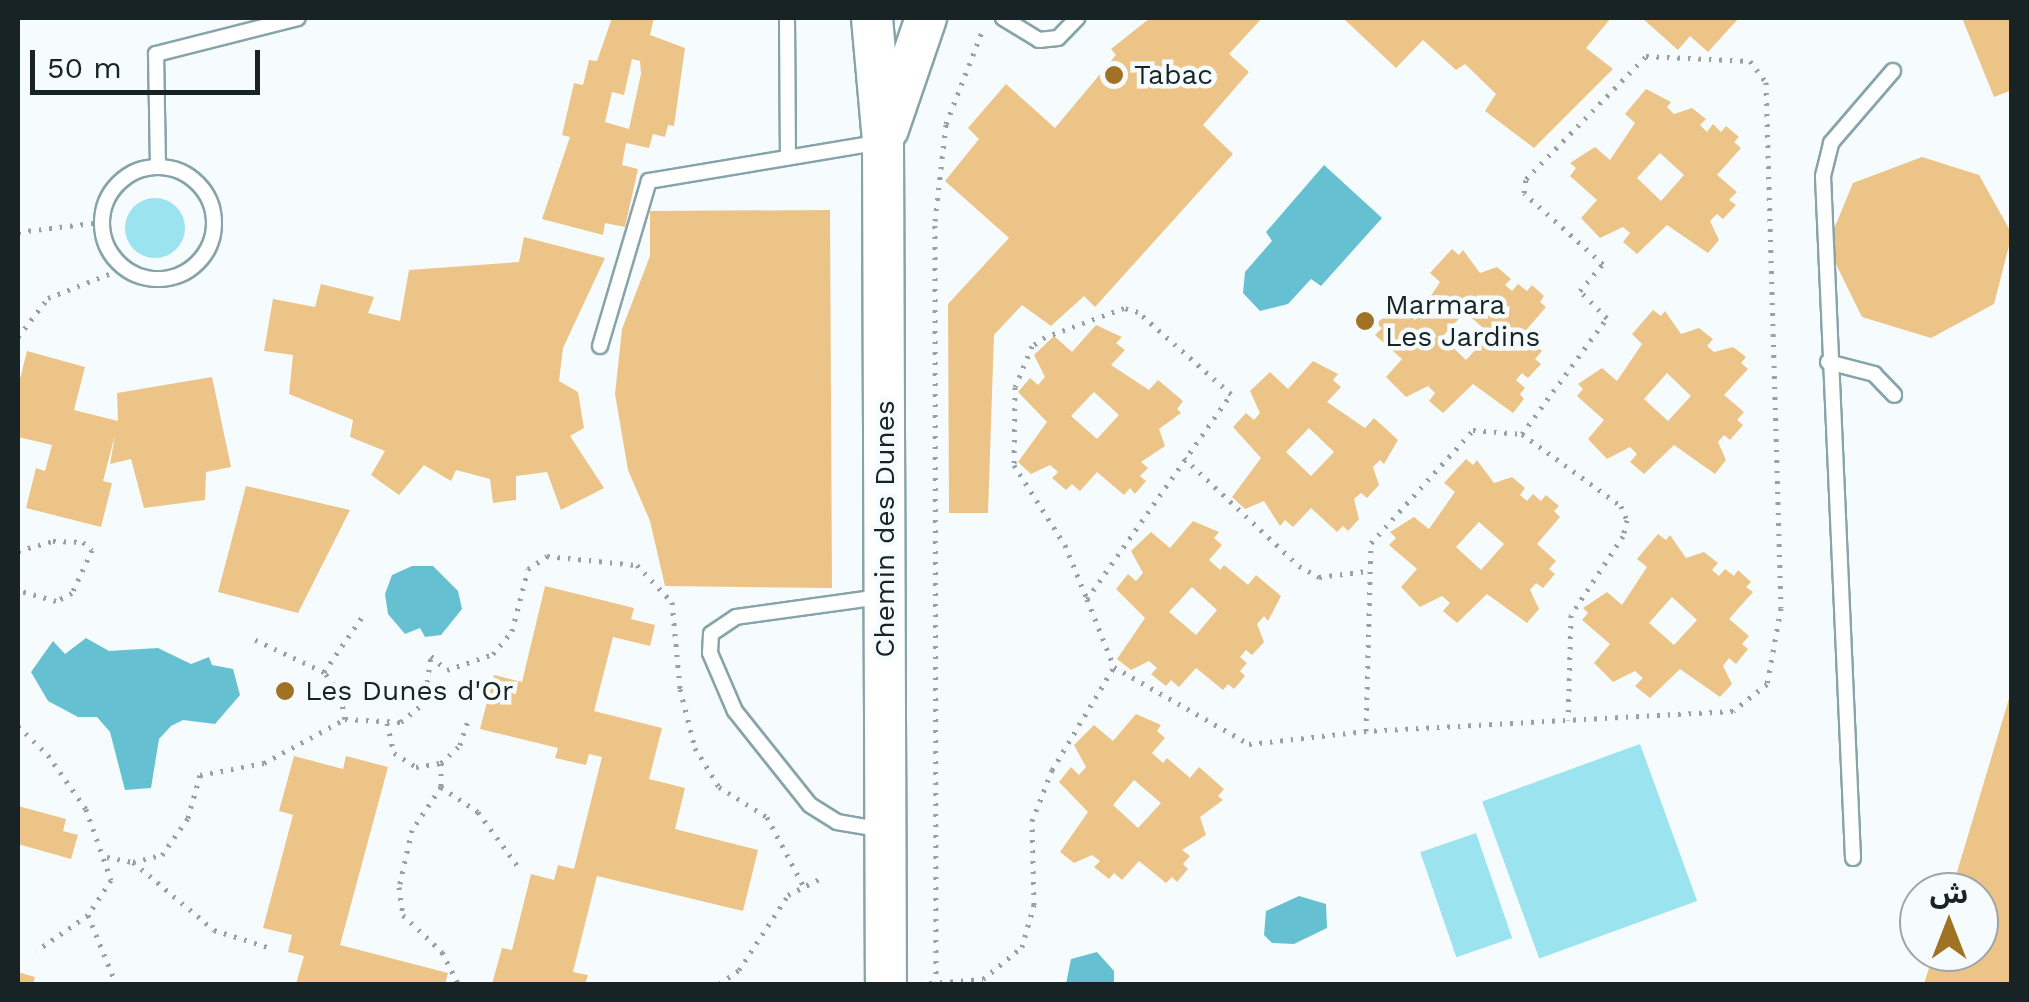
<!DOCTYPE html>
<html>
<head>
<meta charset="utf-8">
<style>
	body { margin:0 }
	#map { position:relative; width:2029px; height:1002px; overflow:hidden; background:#f6fcfd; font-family:"Work Sans","Noto Sans Arabic",sans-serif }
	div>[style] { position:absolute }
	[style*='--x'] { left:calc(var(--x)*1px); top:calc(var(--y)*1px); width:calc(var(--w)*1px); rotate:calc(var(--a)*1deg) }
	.green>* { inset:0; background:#9ce3f0; transform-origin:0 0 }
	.round { border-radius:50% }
	.water>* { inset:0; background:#65c1d1 }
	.building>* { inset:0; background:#ecc487 }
	.path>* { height:5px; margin-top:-2.5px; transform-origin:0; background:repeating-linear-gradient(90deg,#99a1a3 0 2.5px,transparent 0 10.5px) }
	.roads { filter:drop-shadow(2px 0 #86a4a9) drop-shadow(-2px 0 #86a4a9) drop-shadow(0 2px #86a4a9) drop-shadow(0 -2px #86a4a9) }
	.lane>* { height:14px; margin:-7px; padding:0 7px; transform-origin:7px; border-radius:7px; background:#fff }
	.lane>.ring { margin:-7px; padding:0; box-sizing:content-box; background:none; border:14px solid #fff; border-radius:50% }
	.secondary>* { height:40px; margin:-20px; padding:0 20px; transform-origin:20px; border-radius:20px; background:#fff }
	.dots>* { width:28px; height:28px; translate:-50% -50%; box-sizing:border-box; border:5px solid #f6fcfd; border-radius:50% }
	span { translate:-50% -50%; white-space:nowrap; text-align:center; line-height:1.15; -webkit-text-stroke:9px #f6fcfd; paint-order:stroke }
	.poi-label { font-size:28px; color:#172325 }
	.left { translate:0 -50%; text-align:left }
	.street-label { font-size:28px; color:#172325 }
	.frame { position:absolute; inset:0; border:20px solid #172325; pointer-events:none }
	.north { position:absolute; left:1899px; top:872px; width:100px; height:100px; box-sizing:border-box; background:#f6fcfd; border:2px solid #9da5a7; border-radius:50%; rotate:0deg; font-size:28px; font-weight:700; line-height:40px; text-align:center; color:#172325 }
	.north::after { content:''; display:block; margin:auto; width:35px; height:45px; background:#a07324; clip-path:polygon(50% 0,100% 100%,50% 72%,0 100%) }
	.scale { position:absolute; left:30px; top:50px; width:230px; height:45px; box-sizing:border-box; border:5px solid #172325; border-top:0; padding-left:12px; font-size:30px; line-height:35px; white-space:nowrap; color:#172325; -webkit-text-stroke:8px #f6fcfd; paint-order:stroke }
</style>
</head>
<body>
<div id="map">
	<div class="green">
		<div class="round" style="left:125px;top:198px;width:60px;height:60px"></div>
		<div style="left:1640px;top:744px;width:167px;height:168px;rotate:70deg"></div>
		<div style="left:1476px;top:833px;width:111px;height:59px;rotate:71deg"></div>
	</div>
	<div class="water">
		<div style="clip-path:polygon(1324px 165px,1382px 218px,1321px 286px,1311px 279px,1288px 304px,1260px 311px,1243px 293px,1245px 272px,1272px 241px,1266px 232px)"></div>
		<div style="clip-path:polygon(412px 566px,433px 566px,458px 591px,462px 609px,441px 635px,425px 637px,420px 628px,405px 634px,388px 614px,385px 594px,392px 575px)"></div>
		<div style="clip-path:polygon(86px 638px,109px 651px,158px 648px,191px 664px,209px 657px,212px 665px,233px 669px,240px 695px,215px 724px,183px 720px,171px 726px,159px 739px,151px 788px,125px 790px,110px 732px,97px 717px,78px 717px,48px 701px,31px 672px,53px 641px,65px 654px)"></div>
		<div style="clip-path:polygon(1299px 896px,1326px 904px,1327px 928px,1294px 944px,1272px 943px,1264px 935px,1266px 911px)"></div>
		<div style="clip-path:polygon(1097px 952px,1114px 971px,1114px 984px,1066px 984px,1071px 959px)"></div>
	</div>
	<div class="building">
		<div style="clip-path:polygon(evenodd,612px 18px,654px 18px,650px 35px,685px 48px,674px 126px,668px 125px,665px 137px,653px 134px,649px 148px,626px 143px,622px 165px,638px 169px,625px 227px,605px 223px,603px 235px,542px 219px,570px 137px,562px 135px,574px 83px,583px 85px,589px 60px,597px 61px,612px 18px,632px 59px,640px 61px,641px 74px,629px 129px,605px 122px,612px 92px,624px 95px,632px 59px)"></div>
		<div style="clip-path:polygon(1150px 18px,1262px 18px,1229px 54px,1249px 72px,1203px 125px,1233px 154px,1095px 307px,1084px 296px,1051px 326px,1022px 305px,994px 335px,988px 513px,949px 513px,948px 304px,1009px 238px,945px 181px,979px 139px,968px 128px,1006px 84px,1055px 128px,1116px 55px,1111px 49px)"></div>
		<div style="clip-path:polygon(1343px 18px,1611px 18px,1586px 48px,1613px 69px,1534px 148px,1485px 111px,1496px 94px,1465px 64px,1456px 70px,1423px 40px,1396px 68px)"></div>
		<div style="clip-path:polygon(1642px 18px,1739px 18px,1708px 52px,1690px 36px,1678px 50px)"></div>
		<div style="clip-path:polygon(1962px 18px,2012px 18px,2012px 90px,1994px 97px)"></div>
		<div style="clip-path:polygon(evenodd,1646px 89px,1671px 102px,1667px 107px,1674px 114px,1692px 108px,1706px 119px,1700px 125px,1707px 132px,1713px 124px,1721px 132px,1726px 126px,1739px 137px,1734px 142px,1741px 148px,1717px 175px,1737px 192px,1729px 200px,1736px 205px,1723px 219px,1717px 214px,1710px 221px,1719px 240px,1708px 253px,1667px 225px,1637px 254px,1623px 242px,1630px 233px,1623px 227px,1600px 238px,1581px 218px,1597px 200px,1570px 176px,1576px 168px,1570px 163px,1595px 147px,1610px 160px,1635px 123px,1625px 114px,1646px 89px,1660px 153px,1684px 175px,1661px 201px,1637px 178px,1660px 153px)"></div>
		<div style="clip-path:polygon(1922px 157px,1979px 175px,2012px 234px,1994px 304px,1931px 338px,1862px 317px,1827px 246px,1853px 183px)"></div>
		<div style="clip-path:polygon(830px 210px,832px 588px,665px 586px,650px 521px,628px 470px,615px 394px,622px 329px,650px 256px,650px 211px)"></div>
		<div style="clip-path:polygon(524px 237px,605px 258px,563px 348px,559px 381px,578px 392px,584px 428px,570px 436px,604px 488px,561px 510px,547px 472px,516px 476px,516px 500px,493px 503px,490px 479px,456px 470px,451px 481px,424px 465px,399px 495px,371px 475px,385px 451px,350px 437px,353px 420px,289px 394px,293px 355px,264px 351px,273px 299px,315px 307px,321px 284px,374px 297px,368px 313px,400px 321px,409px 270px,519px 262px)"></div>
		<div style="clip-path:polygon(evenodd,1452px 249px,1459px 255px,1463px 250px,1480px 273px,1497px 267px,1511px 279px,1505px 285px,1512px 291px,1518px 284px,1527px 291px,1532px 285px,1544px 296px,1540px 302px,1546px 307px,1523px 334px,1542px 351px,1535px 359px,1541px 364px,1528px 378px,1522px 373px,1516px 380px,1525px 388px,1520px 394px,1524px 399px,1513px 413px,1473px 384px,1443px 413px,1429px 401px,1435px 393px,1428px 386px,1406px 397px,1386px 377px,1402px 359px,1375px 335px,1382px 328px,1376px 323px,1400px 307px,1415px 320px,1440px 282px,1430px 273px,1452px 249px,1465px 312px,1490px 334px,1466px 360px,1442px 337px,1465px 312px)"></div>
		<div style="clip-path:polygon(evenodd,1653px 310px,1661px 316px,1665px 311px,1681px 334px,1699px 328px,1713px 339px,1707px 346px,1714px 352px,1733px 347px,1746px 357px,1741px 363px,1748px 369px,1724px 395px,1744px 412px,1737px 420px,1743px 425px,1730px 440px,1724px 435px,1718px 442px,1726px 460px,1715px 474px,1674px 445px,1644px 474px,1630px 462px,1637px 454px,1630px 447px,1607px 459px,1588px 439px,1604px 420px,1577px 396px,1583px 389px,1578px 384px,1602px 368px,1617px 381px,1642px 344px,1632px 334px,1653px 310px,1667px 373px,1691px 396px,1668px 421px,1644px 399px,1667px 373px)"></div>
		<div style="clip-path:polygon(evenodd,1096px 325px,1122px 337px,1116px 343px,1125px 350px,1111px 365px,1149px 390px,1158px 380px,1183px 401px,1177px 409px,1181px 413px,1159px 429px,1165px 446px,1141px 462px,1148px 468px,1140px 476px,1146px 481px,1135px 494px,1130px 488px,1124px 495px,1097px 472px,1080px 491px,1072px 484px,1066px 490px,1052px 478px,1058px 472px,1050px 465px,1031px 474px,1018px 462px,1047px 422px,1018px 392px,1030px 378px,1038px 385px,1045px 377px,1034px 355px,1054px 336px,1072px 352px,1096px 325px,1094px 392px,1119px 415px,1097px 439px,1071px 416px,1094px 392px)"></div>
		<div style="clip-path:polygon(27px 351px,85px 367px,74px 410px,118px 421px,117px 393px,212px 377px,231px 467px,206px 472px,205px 500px,144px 508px,131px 459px,110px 464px,115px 435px,103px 481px,112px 483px,101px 527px,26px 508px,36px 468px,45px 471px,52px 445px,18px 437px,18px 387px)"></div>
		<div style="clip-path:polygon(evenodd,1313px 361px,1338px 374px,1333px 380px,1341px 387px,1327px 402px,1365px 428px,1374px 418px,1398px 440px,1384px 464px,1380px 460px,1373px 467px,1379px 485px,1367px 498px,1361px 493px,1354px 499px,1359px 519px,1348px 531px,1343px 526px,1337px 532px,1311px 508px,1293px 527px,1285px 520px,1280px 526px,1264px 501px,1245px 509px,1232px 497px,1261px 458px,1233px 427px,1246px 413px,1254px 420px,1260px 413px,1250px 391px,1270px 372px,1288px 389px,1313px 361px,1309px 428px,1334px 452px,1311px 476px,1286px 452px,1309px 428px)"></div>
		<div style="clip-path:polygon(evenodd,1466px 459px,1473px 465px,1477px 460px,1494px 483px,1512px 477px,1525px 488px,1520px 495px,1527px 501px,1533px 494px,1541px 501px,1546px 495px,1559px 506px,1554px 511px,1560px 517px,1537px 544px,1556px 561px,1549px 569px,1555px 574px,1543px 588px,1536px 583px,1530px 590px,1539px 609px,1527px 623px,1487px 594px,1457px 623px,1443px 611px,1450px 603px,1442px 596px,1420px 607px,1401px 587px,1417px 569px,1389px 545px,1396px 538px,1390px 532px,1414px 517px,1429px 529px,1455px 492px,1444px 483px,1466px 459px,1479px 522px,1504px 544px,1481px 570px,1456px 547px,1479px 522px)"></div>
		<div style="clip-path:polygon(246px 486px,350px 510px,298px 613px,218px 592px)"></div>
		<div style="clip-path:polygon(evenodd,1193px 521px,1219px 532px,1214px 538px,1222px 545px,1209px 560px,1220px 570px,1224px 565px,1248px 585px,1256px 575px,1281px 596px,1268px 621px,1264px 616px,1257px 624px,1264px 642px,1252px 655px,1246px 650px,1240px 657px,1247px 663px,1240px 671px,1245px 676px,1234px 689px,1228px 684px,1223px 690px,1196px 668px,1179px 687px,1171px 680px,1166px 686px,1151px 674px,1157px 668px,1149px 661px,1131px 670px,1117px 659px,1145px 618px,1116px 589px,1128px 574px,1136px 581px,1143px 573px,1131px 551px,1151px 532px,1170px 548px,1193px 521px,1192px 587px,1217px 610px,1196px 635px,1169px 612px,1192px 587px)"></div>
		<div style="clip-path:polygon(evenodd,1658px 534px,1666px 540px,1670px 535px,1686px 558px,1704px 552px,1718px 563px,1712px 570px,1719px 576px,1725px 569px,1734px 576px,1738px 570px,1751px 582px,1746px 587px,1753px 592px,1729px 619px,1749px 636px,1742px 644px,1748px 649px,1736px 664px,1729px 658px,1723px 666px,1732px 684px,1720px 697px,1680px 669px,1650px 698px,1635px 686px,1643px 678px,1635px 671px,1613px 682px,1594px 663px,1610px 644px,1582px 620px,1588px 613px,1583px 608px,1607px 592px,1622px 605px,1647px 567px,1637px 559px,1658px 534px,1672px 597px,1697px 620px,1674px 645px,1649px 623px,1672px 597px)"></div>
		<div style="clip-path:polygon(545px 586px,634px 608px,631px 619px,655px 625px,650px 646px,613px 637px,594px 711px,662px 728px,649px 779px,685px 788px,675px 829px,758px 850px,743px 911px,597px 876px,573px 972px,588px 975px,585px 984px,492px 984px,502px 948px,512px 950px,531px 874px,554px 880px,558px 865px,574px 869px,602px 757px,589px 754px,586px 765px,555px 758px,558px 748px,480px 729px,494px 675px,522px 682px)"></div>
		<div style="clip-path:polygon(2011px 692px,2012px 984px,1924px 984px,1934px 952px,1979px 952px,1979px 892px,1951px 892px)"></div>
		<div style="clip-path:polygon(evenodd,1136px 714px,1161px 725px,1157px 731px,1165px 738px,1152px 753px,1163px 763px,1167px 758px,1190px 778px,1199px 767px,1224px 789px,1218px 796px,1223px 800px,1200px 817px,1206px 835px,1182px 850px,1190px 856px,1183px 864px,1188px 869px,1177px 882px,1172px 877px,1166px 883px,1139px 861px,1122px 880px,1114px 873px,1109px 879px,1094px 867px,1100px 861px,1092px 855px,1074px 863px,1060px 852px,1088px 812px,1059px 782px,1071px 767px,1079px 775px,1086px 767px,1074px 745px,1094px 725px,1113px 741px,1136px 714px,1134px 780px,1161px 803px,1138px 828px,1113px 805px,1134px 780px)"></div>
		<div style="clip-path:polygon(294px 756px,343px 769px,346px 756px,388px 767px,340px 945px,448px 973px,445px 984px,296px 984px,304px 956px,288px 952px,292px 935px,263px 928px,293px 815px,279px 811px)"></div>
		<div style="clip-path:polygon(18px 806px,66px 819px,63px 831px,78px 835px,71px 859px,18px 844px)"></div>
		<div style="clip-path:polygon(18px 972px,35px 977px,33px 984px,18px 984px)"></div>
	</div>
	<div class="path">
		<div style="--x:18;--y:232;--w:84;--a:-6.9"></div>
		<div style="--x:18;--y:337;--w:49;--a:-52.4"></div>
		<div style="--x:48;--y:298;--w:82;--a:-21.5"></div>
		<div style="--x:1522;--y:434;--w:122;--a:36"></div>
		<div style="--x:1621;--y:506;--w:15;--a:67"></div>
		<div style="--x:1627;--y:520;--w:16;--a:104"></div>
		<div style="--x:1623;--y:536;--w:95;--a:123.4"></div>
		<div style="--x:1571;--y:615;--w:105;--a:91.6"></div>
		<div style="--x:1184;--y:458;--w:158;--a:43.2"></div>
		<div style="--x:1299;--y:566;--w:23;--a:29"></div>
		<div style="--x:1319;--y:577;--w:49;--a:-7"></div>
		<div style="--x:18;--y:551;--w:36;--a:-16"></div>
		<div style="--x:53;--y:541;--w:30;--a:2"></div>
		<div style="--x:83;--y:542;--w:12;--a:42"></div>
		<div style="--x:92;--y:550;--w:47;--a:114.9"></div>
		<div style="--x:72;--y:593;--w:18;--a:153"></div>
		<div style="--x:56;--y:601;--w:40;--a:-164"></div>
		<div style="--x:1087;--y:599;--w:251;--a:-54.9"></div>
		<div style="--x:1231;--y:394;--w:124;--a:-138.6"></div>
		<div style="--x:1138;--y:312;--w:15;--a:-164"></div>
		<div style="--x:1124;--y:308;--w:84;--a:159.8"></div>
		<div style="--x:1045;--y:337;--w:16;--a:145"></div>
		<div style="--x:1032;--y:346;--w:44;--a:112.5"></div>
		<div style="--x:1015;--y:387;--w:78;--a:90.7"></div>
		<div style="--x:1014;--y:465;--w:95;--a:57.5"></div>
		<div style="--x:1065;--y:545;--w:58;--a:67.8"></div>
		<div style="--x:1087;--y:599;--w:73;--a:68.3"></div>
		<div style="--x:324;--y:672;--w:67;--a:-55.4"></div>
		<div style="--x:345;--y:719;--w:56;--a:3.1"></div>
		<div style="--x:401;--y:722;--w:30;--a:-40"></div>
		<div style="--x:424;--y:703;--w:48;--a:-81.5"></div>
		<div style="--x:431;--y:656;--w:21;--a:41"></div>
		<div style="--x:447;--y:670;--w:49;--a:-19.2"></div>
		<div style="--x:493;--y:654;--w:30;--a:-50"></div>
		<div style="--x:512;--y:631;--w:64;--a:-75.5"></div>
		<div style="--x:528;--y:569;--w:23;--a:-34"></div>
		<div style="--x:547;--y:556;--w:90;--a:5.7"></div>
		<div style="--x:637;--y:565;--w:51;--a:46.6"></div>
		<div style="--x:672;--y:602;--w:87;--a:84.7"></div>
		<div style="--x:680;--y:689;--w:61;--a:75.7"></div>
		<div style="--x:695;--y:748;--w:46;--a:58.4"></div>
		<div style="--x:719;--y:787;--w:57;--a:32"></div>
		<div style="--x:767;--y:817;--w:79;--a:62.1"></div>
		<div style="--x:387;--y:723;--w:31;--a:77"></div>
		<div style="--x:394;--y:753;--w:26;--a:32"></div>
		<div style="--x:416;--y:767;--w:25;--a:-9"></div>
		<div style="--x:441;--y:763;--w:26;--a:-43"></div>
		<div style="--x:460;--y:745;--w:25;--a:-72"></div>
		<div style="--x:18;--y:726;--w:42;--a:44"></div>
		<div style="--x:48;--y:755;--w:66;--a:54.9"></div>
		<div style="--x:86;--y:809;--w:75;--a:70.6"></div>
		<div style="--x:111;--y:880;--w:42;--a:123.3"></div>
		<div style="--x:88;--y:915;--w:63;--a:145.3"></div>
		<div style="--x:441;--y:763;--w:24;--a:90"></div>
		<div style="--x:441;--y:787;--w:45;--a:34"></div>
		<div style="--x:478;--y:812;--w:66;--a:53.7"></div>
		<div style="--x:441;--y:787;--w:52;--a:124"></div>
		<div style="--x:412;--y:830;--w:58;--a:102.8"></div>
		<div style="--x:399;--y:887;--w:28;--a:82"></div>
		<div style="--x:403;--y:915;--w:54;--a:43.5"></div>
		<div style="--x:442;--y:952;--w:36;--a:63"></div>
		<div style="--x:107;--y:857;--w:26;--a:11"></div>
		<div style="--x:133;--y:862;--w:30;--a:-14"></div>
		<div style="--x:162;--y:855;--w:45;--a:-54.9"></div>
		<div style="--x:188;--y:818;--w:45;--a:-74.4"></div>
		<div style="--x:200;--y:775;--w:65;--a:-10.6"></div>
		<div style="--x:264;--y:763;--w:92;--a:-28.5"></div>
		<div style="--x:345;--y:719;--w:26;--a:-101"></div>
		<div style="--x:340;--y:693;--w:26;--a:-127"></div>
		<div style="--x:324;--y:672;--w:83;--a:-155"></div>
		<div style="--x:133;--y:862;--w:106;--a:40"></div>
		<div style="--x:214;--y:930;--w:60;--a:17.5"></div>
		<div style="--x:88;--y:915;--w:74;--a:67.9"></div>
		<div style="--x:719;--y:984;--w:24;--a:-35"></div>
		<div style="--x:739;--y:970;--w:90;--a:-56.8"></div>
		<div style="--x:788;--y:895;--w:38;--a:-27"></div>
		<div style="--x:919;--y:984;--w:64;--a:-4.5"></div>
		<div style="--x:983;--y:979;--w:50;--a:-39.4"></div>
		<div style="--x:1022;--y:947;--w:44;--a:-74.1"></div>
		<div style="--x:1034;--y:905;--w:84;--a:-91.4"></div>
		<div style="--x:1032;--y:821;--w:55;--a:-68.6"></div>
		<div style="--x:1052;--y:770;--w:120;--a:-59"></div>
		<div style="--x:1114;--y:667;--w:155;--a:29.7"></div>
		<div style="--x:1249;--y:744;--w:118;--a:-6.3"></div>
		<div style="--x:1366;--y:731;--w:188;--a:-88.5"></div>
		<div style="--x:1371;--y:543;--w:152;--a:-47.9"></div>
		<div style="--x:1473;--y:430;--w:49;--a:4.7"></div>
		<div style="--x:1522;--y:434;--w:144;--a:-53.8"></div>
		<div style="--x:1607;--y:318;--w:38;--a:-135"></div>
		<div style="--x:1580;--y:291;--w:35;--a:-50"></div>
		<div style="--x:1603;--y:264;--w:106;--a:-138.1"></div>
		<div style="--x:1524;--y:193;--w:14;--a:-82"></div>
		<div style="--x:1526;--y:179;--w:172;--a:-45.7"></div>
		<div style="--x:1646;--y:56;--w:104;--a:2.8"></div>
		<div style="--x:1750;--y:61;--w:26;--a:53"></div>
		<div style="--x:1766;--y:82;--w:526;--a:88.37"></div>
		<div style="--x:1781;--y:608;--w:77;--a:100.4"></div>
		<div style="--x:1767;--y:684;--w:43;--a:141.5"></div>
		<div style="--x:1733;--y:711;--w:368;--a:176.9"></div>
		<div style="--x:936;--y:984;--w:763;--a:-90.08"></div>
		<div style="--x:935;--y:221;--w:98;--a:-83.5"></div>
		<div style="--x:946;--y:124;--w:102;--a:-68.7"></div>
	</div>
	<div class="roads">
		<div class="lane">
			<div style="--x:787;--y:18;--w:136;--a:89.6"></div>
			<div style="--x:1003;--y:18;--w:42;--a:31.4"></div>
			<div style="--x:1039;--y:40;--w:19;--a:-6"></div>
			<div style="--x:1058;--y:38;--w:28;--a:-46"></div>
			<div style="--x:158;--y:166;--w:112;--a:-91"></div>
			<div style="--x:156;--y:54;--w:146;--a:-14.2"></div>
			<div class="ring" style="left:102px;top:167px;width:98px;height:98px"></div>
			<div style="--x:600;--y:346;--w:172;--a:-73.5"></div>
			<div style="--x:649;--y:181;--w:236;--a:-9.5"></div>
			<div style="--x:1828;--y:362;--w:48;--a:14.6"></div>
			<div style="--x:1874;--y:374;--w:29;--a:46"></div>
			<div style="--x:880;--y:597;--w:145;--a:172.1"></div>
			<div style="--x:736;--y:617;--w:30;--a:146"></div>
			<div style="--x:711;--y:634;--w:19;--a:93"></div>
			<div style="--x:710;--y:653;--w:63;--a:66.7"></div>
			<div style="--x:735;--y:711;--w:120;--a:51.4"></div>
			<div style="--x:810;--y:805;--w:32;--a:32"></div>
			<div style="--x:837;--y:822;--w:48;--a:9.7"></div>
			<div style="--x:1853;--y:858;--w:683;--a:-92.52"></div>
			<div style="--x:1823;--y:176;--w:34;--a:-76"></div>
			<div style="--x:1831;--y:143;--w:95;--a:-49.3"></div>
		</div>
		<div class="secondary">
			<div style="--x:872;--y:18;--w:124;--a:84.9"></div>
			<div style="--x:883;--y:142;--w:842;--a:89.8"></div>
			<div style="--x:888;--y:129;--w:117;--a:-71.1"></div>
		</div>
	</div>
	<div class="dots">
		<div style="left:1114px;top:75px;background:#a07324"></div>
		<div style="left:1365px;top:321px;background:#a07324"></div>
		<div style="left:285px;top:691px;background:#a07324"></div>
	</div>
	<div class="poi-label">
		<span class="left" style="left:1134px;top:75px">Tabac</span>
		<span class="left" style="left:1385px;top:321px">Marmara<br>Les Jardins</span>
		<span class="left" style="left:305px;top:691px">Les Dunes d'Or</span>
	</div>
	<div class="street-label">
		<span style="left:885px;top:529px;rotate:-90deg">Chemin des Dunes</span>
	</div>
	<div class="frame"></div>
	<div class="north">ش</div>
	<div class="scale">50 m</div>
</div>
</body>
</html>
